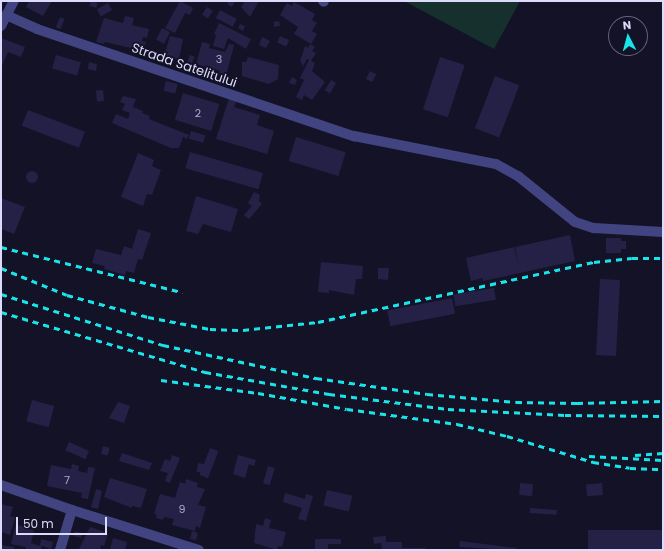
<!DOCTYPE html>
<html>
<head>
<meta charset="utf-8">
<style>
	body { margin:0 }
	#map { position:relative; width:664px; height:551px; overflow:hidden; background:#141226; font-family:Poppins,sans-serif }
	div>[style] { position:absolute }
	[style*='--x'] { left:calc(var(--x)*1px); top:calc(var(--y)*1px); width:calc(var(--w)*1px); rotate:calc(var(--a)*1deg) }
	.green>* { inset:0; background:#16302d }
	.building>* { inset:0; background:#252046; transform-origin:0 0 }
	.round { border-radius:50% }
	.minor>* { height:10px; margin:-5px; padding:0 5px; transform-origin:5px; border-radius:5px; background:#414481 }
	.rail>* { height:3px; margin-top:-1.5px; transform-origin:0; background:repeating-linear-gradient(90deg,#18e5ea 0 6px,transparent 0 11px) }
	span { translate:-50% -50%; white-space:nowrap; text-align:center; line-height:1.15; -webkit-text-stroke:3.5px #141226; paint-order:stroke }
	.number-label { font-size:11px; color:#aeacce }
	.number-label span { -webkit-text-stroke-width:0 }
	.street-label { font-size:13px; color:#dcdbfc }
	.frame { position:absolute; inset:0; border:2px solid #dcdbfc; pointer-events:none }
	.north { position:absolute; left:608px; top:16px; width:40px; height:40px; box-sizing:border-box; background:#141226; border:1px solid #64627c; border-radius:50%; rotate:354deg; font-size:11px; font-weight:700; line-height:16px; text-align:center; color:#dcdbfc }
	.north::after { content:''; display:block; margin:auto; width:14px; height:18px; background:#18e5ea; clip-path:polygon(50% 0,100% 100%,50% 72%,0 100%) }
	.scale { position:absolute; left:16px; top:517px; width:91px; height:18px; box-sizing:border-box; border:2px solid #dcdbfc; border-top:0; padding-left:5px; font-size:12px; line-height:14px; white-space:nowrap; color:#dcdbfc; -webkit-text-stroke:3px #141226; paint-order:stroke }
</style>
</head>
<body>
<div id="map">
	<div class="green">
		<div style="clip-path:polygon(404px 1px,520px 1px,494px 49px)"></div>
	</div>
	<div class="building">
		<div style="clip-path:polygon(29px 1px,52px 1px,43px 16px,26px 7px)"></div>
		<div style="left:91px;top:1px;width:7px;height:5px;rotate:16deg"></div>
		<div style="clip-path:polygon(180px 1px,193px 8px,190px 15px,185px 13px,175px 33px,165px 28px)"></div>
		<div style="clip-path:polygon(229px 1px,235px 1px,232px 7px,227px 4px)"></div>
		<div style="clip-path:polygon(245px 1px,259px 1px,250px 17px,241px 7px)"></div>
		<div style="clip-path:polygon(294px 2px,315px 14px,312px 20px,317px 23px,312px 31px,317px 34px,311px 44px,294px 34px,298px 27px,280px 15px,287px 3px,292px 6px)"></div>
		<div style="left:108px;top:3px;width:8px;height:13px;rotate:60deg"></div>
		<div style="left:207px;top:7px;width:7px;height:9px;rotate:34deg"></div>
		<div style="left:220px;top:10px;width:19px;height:9px;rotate:28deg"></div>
		<div style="clip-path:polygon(125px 16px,134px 18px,132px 25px,149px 29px,147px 38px,143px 37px,142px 41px,146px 42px,144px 51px,105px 42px,104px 44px,96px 42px,104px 18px,123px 23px)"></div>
		<div style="left:60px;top:17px;width:5px;height:11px;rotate:22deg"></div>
		<div style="clip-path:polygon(279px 21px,280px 26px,274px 27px,274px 22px)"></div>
		<div style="clip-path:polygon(219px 23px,251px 39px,246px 49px,228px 38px,224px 49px,213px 46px,216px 35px,214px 34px)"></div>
		<div style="clip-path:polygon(240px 24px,245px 26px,243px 31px,238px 28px)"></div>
		<div style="left:162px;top:28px;width:9px;height:13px;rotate:27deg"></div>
		<div style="clip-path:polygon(170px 36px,183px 39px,179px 59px,164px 56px)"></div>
		<div style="left:280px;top:36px;width:10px;height:7px;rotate:24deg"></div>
		<div style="clip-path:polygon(262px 37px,270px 41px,266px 48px,259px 45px)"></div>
		<div style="clip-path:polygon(1px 38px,25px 47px,21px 57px,8px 52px,1px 68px)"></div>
		<div style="clip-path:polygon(202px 42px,210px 44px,209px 48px,225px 52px,229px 44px,234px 45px,226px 76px,219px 74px,220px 71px,196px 64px)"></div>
		<div style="clip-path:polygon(310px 44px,315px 47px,312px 51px,316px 53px,311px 61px,315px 63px,312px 71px,325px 82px,312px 100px,304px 95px,302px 100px,296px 97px,304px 80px,300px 78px,309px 60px,307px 59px,303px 66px,300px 61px,305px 46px,308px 48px)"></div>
		<div style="left:56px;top:55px;width:26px;height:14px;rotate:16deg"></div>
		<div style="left:190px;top:55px;width:5px;height:9px;rotate:22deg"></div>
		<div style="clip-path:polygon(248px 57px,279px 65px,278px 79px,269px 84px,242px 76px,242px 62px,246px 62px)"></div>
		<div style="left:440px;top:57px;width:26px;height:55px;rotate:18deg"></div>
		<div style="clip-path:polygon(89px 62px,97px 64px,96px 71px,88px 69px)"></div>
		<div style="left:370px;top:71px;width:7px;height:9px;rotate:27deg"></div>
		<div style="left:495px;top:76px;width:26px;height:56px;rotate:21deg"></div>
		<div style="clip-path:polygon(292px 77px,297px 80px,295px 85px,289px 83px)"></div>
		<div style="left:331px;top:80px;width:6px;height:12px;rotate:31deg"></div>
		<div style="left:166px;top:81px;width:12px;height:10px;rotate:14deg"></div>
		<div style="left:103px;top:90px;width:11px;height:7px;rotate:85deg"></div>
		<div style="left:183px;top:93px;width:38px;height:28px;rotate:17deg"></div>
		<div style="clip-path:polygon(123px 96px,136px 99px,133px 107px,143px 111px,142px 113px,150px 116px,149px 119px,189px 135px,187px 139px,183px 137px,179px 148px,171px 148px,112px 123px,116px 114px,128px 119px,130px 113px,122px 110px,125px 104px,120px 102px)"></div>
		<div style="clip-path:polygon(229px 98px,237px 100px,234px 107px,260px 115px,257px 125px,274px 131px,267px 154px,216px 139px)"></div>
		<div style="left:28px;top:110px;width:61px;height:17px;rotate:21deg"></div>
		<div style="left:191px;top:131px;width:15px;height:8px;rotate:16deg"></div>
		<div style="left:296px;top:137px;width:52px;height:25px;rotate:17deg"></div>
		<div style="left:190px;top:152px;width:76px;height:17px;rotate:16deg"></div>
		<div style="clip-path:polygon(138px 153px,154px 160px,152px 166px,161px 170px,152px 195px,147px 194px,143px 206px,121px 197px)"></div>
		<div class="round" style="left:26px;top:171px;width:12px;height:12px"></div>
		<div style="clip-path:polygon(254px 192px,260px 195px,259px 201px,262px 204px,249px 219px,244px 215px,252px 206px,248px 203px)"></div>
		<div style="clip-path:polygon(196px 196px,238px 209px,231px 232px,203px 224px,198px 234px,186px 231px)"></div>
		<div style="clip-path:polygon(1px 198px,25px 207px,14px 234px,1px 229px)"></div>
		<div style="clip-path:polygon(138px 229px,151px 233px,142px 260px,138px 259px,134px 273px,126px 271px,125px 275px,104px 269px,105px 266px,92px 263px,96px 249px,121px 255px,124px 246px,132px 249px)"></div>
		<div style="clip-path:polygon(570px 235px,575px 261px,483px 281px,483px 278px,471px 281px,466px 258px,514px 247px,519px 267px,515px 247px)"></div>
		<div style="clip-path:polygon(606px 238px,621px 238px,621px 241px,626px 241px,626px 249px,621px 249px,621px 253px,606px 253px)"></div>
		<div style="clip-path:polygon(321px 262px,363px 266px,362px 279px,356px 279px,354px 295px,329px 290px,329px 293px,318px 292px)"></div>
		<div style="clip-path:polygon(378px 268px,389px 268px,388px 280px,378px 279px)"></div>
		<div style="left:600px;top:279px;width:20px;height:76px;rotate:3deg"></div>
		<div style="left:494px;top:288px;width:12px;height:41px;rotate:81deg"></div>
		<div style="left:452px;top:298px;width:16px;height:66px;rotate:79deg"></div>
		<div style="left:32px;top:400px;width:23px;height:22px;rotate:15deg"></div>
		<div style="clip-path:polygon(118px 402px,130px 406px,124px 423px,109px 418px)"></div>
		<div style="left:69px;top:442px;width:22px;height:9px;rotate:24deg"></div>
		<div style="left:103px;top:446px;width:7px;height:8px;rotate:16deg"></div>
		<div style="left:210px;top:448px;width:9px;height:29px;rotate:21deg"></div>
		<div style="clip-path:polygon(122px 453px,152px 463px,149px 470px,119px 461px)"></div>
		<div style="clip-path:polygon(172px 455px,180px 458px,170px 483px,165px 481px,168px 473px,160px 471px,165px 459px,170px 461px)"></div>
		<div style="clip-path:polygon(238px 455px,256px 460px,254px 466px,249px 464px,245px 478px,233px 474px)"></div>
		<div style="left:198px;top:463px;width:6px;height:9px;rotate:9deg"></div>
		<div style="clip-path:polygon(72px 464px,79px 466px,78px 471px,87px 473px,88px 467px,95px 468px,88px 499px,81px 498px,82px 493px,47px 486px,51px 465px,71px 469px)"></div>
		<div style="left:268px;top:466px;width:7px;height:18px;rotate:16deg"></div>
		<div style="clip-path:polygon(110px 478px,147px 489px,141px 508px,132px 506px,132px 508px,104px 497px)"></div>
		<div style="clip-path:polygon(186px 479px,198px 483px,197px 487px,205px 489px,198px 505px,206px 507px,200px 528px,196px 526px,195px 531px,172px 525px,174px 519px,164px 517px,163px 520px,156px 518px,157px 515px,154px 514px,160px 494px,175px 498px,180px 482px,185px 484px)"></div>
		<div style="left:520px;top:483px;width:13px;height:12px;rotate:4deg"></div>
		<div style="left:602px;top:483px;width:12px;height:16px;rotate:85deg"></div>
		<div style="clip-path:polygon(96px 489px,102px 491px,98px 509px,91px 507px)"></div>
		<div style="left:327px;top:490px;width:26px;height:16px;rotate:13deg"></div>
		<div style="clip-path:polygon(285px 493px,305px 499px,306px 494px,313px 496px,306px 521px,298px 519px,302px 508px,283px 502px)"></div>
		<div style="clip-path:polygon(1px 504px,13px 507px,10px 516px,15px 518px,10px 535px,1px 532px)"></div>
		<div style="left:530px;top:508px;width:27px;height:5px;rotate:4deg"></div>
		<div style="clip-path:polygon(265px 518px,271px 520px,269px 528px,286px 532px,282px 547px,278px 546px,277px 550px,254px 543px,256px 524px,263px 526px)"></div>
		<div style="clip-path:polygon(16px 524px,34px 531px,31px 543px,40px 546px,41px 539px,53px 542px,51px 549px,42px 546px,41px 550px,26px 550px,26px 547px,11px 544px)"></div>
		<div style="clip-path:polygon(90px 527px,108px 533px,104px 546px,101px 545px,100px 550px,79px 549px)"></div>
		<div style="left:588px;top:530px;width:75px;height:20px"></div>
		<div style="clip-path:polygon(75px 531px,82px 533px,81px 538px,73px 536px)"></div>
		<div style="clip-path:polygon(192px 531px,198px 533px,196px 540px,190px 539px)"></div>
		<div style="clip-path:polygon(386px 536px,386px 542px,402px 542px,402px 548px,425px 548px,425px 550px,382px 550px,381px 543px,374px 544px,373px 537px)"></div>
		<div style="clip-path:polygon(113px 538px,127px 542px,125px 550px,110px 550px)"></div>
		<div style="clip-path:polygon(315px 539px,341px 539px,341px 544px,328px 544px,328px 550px,315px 550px)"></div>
		<div style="clip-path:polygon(460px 541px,516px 548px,516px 550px,459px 547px)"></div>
		<div style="clip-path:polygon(1px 545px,14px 547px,14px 550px,1px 550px)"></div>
	</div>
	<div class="minor">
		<div style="--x:323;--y:1;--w:1;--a:45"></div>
		<div style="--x:6;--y:15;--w:34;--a:24"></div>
		<div style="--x:37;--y:29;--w:335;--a:18.7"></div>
		<div style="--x:354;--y:136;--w:145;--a:11.2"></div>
		<div style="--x:496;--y:164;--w:25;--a:29"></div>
		<div style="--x:518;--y:176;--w:73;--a:38.9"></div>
		<div style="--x:575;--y:222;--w:20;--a:18"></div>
		<div style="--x:594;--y:228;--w:69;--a:3.3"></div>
		<div style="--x:1;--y:26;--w:28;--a:-63"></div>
		<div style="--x:1;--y:485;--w:75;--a:19.4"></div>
		<div style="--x:72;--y:510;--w:133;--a:17.5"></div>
		<div style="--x:60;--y:550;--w:42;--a:-73.3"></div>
	</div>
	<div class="rail">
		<div style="--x:1;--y:247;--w:187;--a:14"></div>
		<div style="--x:1;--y:268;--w:71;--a:22.2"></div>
		<div style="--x:67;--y:295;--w:84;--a:15.2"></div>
		<div style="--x:148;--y:317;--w:63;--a:11"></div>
		<div style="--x:210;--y:329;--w:33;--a:2"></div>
		<div style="--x:243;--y:330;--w:75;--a:-6.1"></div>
		<div style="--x:318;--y:322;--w:282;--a:-12.3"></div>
		<div style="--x:594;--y:262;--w:38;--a:-6"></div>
		<div style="--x:632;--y:258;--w:31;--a:0"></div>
		<div style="--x:1;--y:294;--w:170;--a:17.5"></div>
		<div style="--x:163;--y:345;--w:157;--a:12.2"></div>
		<div style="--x:316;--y:378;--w:112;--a:8.2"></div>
		<div style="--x:427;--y:394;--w:89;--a:5.1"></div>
		<div style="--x:516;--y:402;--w:61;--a:0.9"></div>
		<div style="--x:577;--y:403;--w:86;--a:-1.3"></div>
		<div style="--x:1;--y:312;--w:213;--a:16.4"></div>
		<div style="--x:205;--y:372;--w:126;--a:10.1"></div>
		<div style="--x:329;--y:394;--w:120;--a:7.2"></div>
		<div style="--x:448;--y:409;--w:117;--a:2.9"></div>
		<div style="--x:565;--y:415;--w:98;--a:0.6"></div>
		<div style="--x:161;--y:380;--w:98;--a:7.6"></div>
		<div style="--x:258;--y:393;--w:90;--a:10.2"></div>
		<div style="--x:347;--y:409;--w:111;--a:7.8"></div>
		<div style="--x:457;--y:424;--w:51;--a:13.5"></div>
		<div style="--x:507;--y:436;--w:90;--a:16.8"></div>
		<div style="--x:593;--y:462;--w:37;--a:9"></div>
		<div style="--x:630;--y:468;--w:33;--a:2"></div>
		<div style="--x:635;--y:455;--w:28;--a:-4"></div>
		<div style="--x:589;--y:456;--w:74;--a:3.1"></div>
	</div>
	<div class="number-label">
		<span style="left:219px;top:59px">3</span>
		<span style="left:198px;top:113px">2</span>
		<span style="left:67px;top:480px">7</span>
		<span style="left:182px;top:509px">9</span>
	</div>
	<div class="street-label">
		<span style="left:184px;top:66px;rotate:19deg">Strada Satelitului</span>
	</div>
	<div class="frame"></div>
	<div class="north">N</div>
	<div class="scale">50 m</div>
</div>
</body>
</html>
